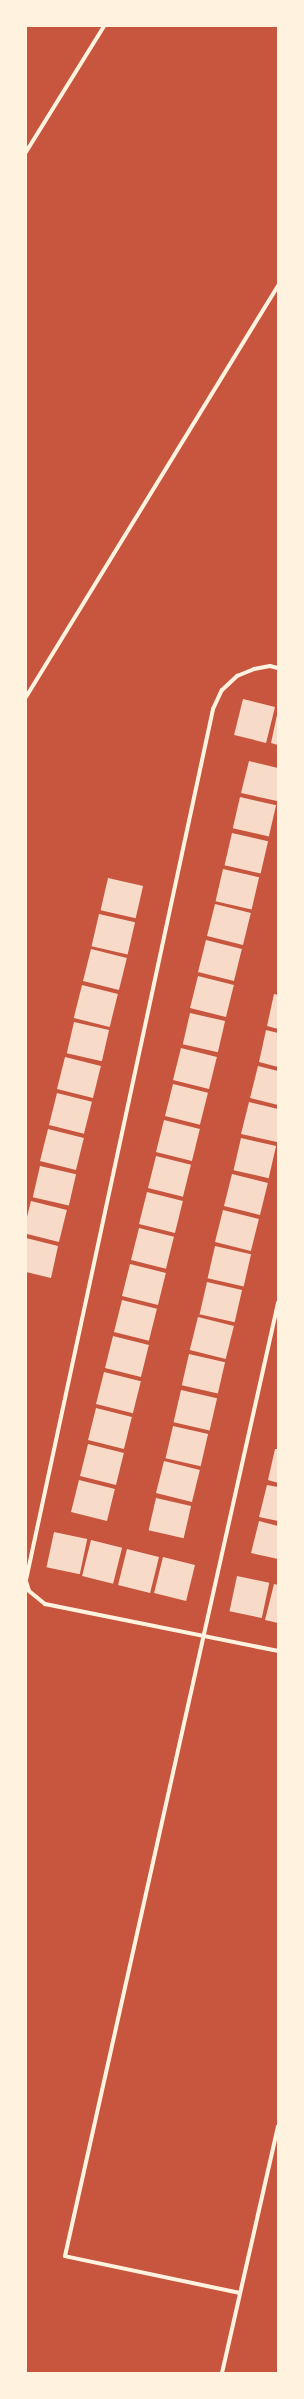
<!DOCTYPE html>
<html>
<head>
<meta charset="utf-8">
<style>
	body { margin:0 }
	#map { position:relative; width:304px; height:2399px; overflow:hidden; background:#c8553d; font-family:"Libre Baskerville",serif }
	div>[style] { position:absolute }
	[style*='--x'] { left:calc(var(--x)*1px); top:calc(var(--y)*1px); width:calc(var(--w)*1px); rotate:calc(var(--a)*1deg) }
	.building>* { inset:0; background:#f7dbc8; transform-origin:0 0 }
	.minor>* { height:4px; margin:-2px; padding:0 2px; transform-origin:2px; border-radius:2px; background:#fff3e0 }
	span { translate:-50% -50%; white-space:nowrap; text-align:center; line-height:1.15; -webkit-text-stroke:4px #fff3e0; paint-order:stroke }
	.frame { position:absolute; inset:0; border:27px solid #fff3e0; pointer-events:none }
</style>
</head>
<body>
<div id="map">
	<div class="building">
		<div style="left:243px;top:699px;width:33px;height:37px;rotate:14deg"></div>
		<div style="clip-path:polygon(277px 715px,278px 715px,278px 745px,271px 743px)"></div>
		<div style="clip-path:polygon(249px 761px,278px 768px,277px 801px,241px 793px)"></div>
		<div style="left:240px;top:797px;width:37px;height:32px;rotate:13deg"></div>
		<div style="left:232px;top:833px;width:37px;height:33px;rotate:13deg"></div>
		<div style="left:223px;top:869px;width:37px;height:33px;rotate:13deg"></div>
		<div style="left:108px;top:878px;width:36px;height:33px;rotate:13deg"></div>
		<div style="left:215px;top:904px;width:37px;height:33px;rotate:14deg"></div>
		<div style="left:99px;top:914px;width:37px;height:33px;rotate:13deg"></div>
		<div style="left:206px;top:940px;width:37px;height:33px;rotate:14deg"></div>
		<div style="left:91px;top:949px;width:37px;height:33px;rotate:14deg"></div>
		<div style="left:198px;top:976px;width:37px;height:33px;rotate:14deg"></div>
		<div style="left:82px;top:985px;width:37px;height:34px;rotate:14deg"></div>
		<div style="clip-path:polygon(274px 994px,278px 995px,278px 1029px,267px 1026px)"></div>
		<div style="left:190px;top:1013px;width:36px;height:32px;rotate:13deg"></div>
		<div style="left:74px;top:1022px;width:36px;height:32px;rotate:13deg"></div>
		<div style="clip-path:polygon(266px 1030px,278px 1033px,278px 1067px,259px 1062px)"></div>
		<div style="left:181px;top:1048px;width:37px;height:33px;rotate:14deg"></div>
		<div style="left:65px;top:1057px;width:37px;height:33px;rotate:14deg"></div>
		<div style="clip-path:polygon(258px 1066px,278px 1071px,278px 1105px,250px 1098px)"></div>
		<div style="left:173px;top:1084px;width:36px;height:33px;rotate:14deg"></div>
		<div style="left:57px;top:1093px;width:36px;height:33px;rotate:14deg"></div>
		<div style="clip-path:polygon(249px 1102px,278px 1109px,277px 1142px,241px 1134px)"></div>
		<div style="left:164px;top:1120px;width:37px;height:33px;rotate:14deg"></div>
		<div style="left:48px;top:1129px;width:37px;height:33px;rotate:14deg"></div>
		<div style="left:241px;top:1138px;width:36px;height:33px;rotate:13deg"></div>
		<div style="left:156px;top:1156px;width:36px;height:33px;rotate:14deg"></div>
		<div style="left:40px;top:1166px;width:37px;height:32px;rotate:13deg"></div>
		<div style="left:232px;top:1174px;width:37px;height:33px;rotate:14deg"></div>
		<div style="left:147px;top:1192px;width:37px;height:33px;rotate:14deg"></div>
		<div style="left:31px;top:1201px;width:37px;height:33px;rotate:14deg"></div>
		<div style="left:223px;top:1210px;width:37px;height:33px;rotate:14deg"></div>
		<div style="left:139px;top:1228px;width:36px;height:33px;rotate:14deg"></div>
		<div style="clip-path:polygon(26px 1238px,58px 1246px,51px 1278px,26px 1272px)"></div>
		<div style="left:215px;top:1246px;width:37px;height:33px;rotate:13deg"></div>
		<div style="left:130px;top:1264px;width:37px;height:33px;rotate:14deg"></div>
		<div style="left:207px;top:1282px;width:36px;height:33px;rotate:13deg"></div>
		<div style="left:122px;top:1300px;width:36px;height:33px;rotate:14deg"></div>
		<div style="left:198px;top:1317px;width:37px;height:34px;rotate:14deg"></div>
		<div style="left:113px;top:1336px;width:37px;height:33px;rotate:14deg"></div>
		<div style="left:189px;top:1354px;width:37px;height:32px;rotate:13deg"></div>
		<div style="left:104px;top:1372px;width:38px;height:33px;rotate:14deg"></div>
		<div style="left:181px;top:1390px;width:37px;height:33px;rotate:13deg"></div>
		<div style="left:96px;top:1408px;width:37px;height:33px;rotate:14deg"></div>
		<div style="left:173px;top:1426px;width:36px;height:33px;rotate:13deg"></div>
		<div style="left:88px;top:1444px;width:37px;height:33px;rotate:14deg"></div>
		<div style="clip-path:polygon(275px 1449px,278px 1449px,278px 1483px,268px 1480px)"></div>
		<div style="left:164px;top:1461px;width:37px;height:33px;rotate:14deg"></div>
		<div style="left:79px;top:1480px;width:37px;height:33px;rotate:14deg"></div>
		<div style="clip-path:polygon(267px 1485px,278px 1487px,278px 1521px,259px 1517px)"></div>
		<div style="left:156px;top:1498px;width:36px;height:33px;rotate:13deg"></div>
		<div style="clip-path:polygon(259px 1521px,278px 1526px,278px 1559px,251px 1553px)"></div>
		<div style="left:54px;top:1532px;width:34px;height:36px;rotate:12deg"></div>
		<div style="left:91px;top:1540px;width:32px;height:37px;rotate:14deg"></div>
		<div style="left:127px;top:1549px;width:33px;height:37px;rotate:14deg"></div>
		<div style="left:163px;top:1557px;width:33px;height:37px;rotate:14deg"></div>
		<div style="left:237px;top:1576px;width:33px;height:36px;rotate:12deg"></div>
		<div style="clip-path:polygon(274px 1584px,278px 1585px,278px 1623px,265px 1620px)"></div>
	</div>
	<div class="minor">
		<div style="--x:26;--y:152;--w:148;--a:-58.2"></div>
		<div style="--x:26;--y:697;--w:483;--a:-58.5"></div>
		<div style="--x:26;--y:1580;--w:891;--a:-77.88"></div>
		<div style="--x:213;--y:709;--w:21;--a:-65"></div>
		<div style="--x:222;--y:690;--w:21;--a:-43"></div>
		<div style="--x:237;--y:676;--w:18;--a:-22"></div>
		<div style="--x:254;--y:669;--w:16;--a:-11"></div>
		<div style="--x:270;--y:666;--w:8;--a:14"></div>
		<div style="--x:26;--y:1581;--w:10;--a:73"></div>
		<div style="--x:29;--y:1591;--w:21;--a:39"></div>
		<div style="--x:45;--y:1604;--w:238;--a:11.4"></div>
		<div style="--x:240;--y:2293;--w:179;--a:-168.1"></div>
		<div style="--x:65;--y:2256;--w:977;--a:-77.4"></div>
		<div style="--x:222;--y:2373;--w:253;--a:-77.2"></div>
	</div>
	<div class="frame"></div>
</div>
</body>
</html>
